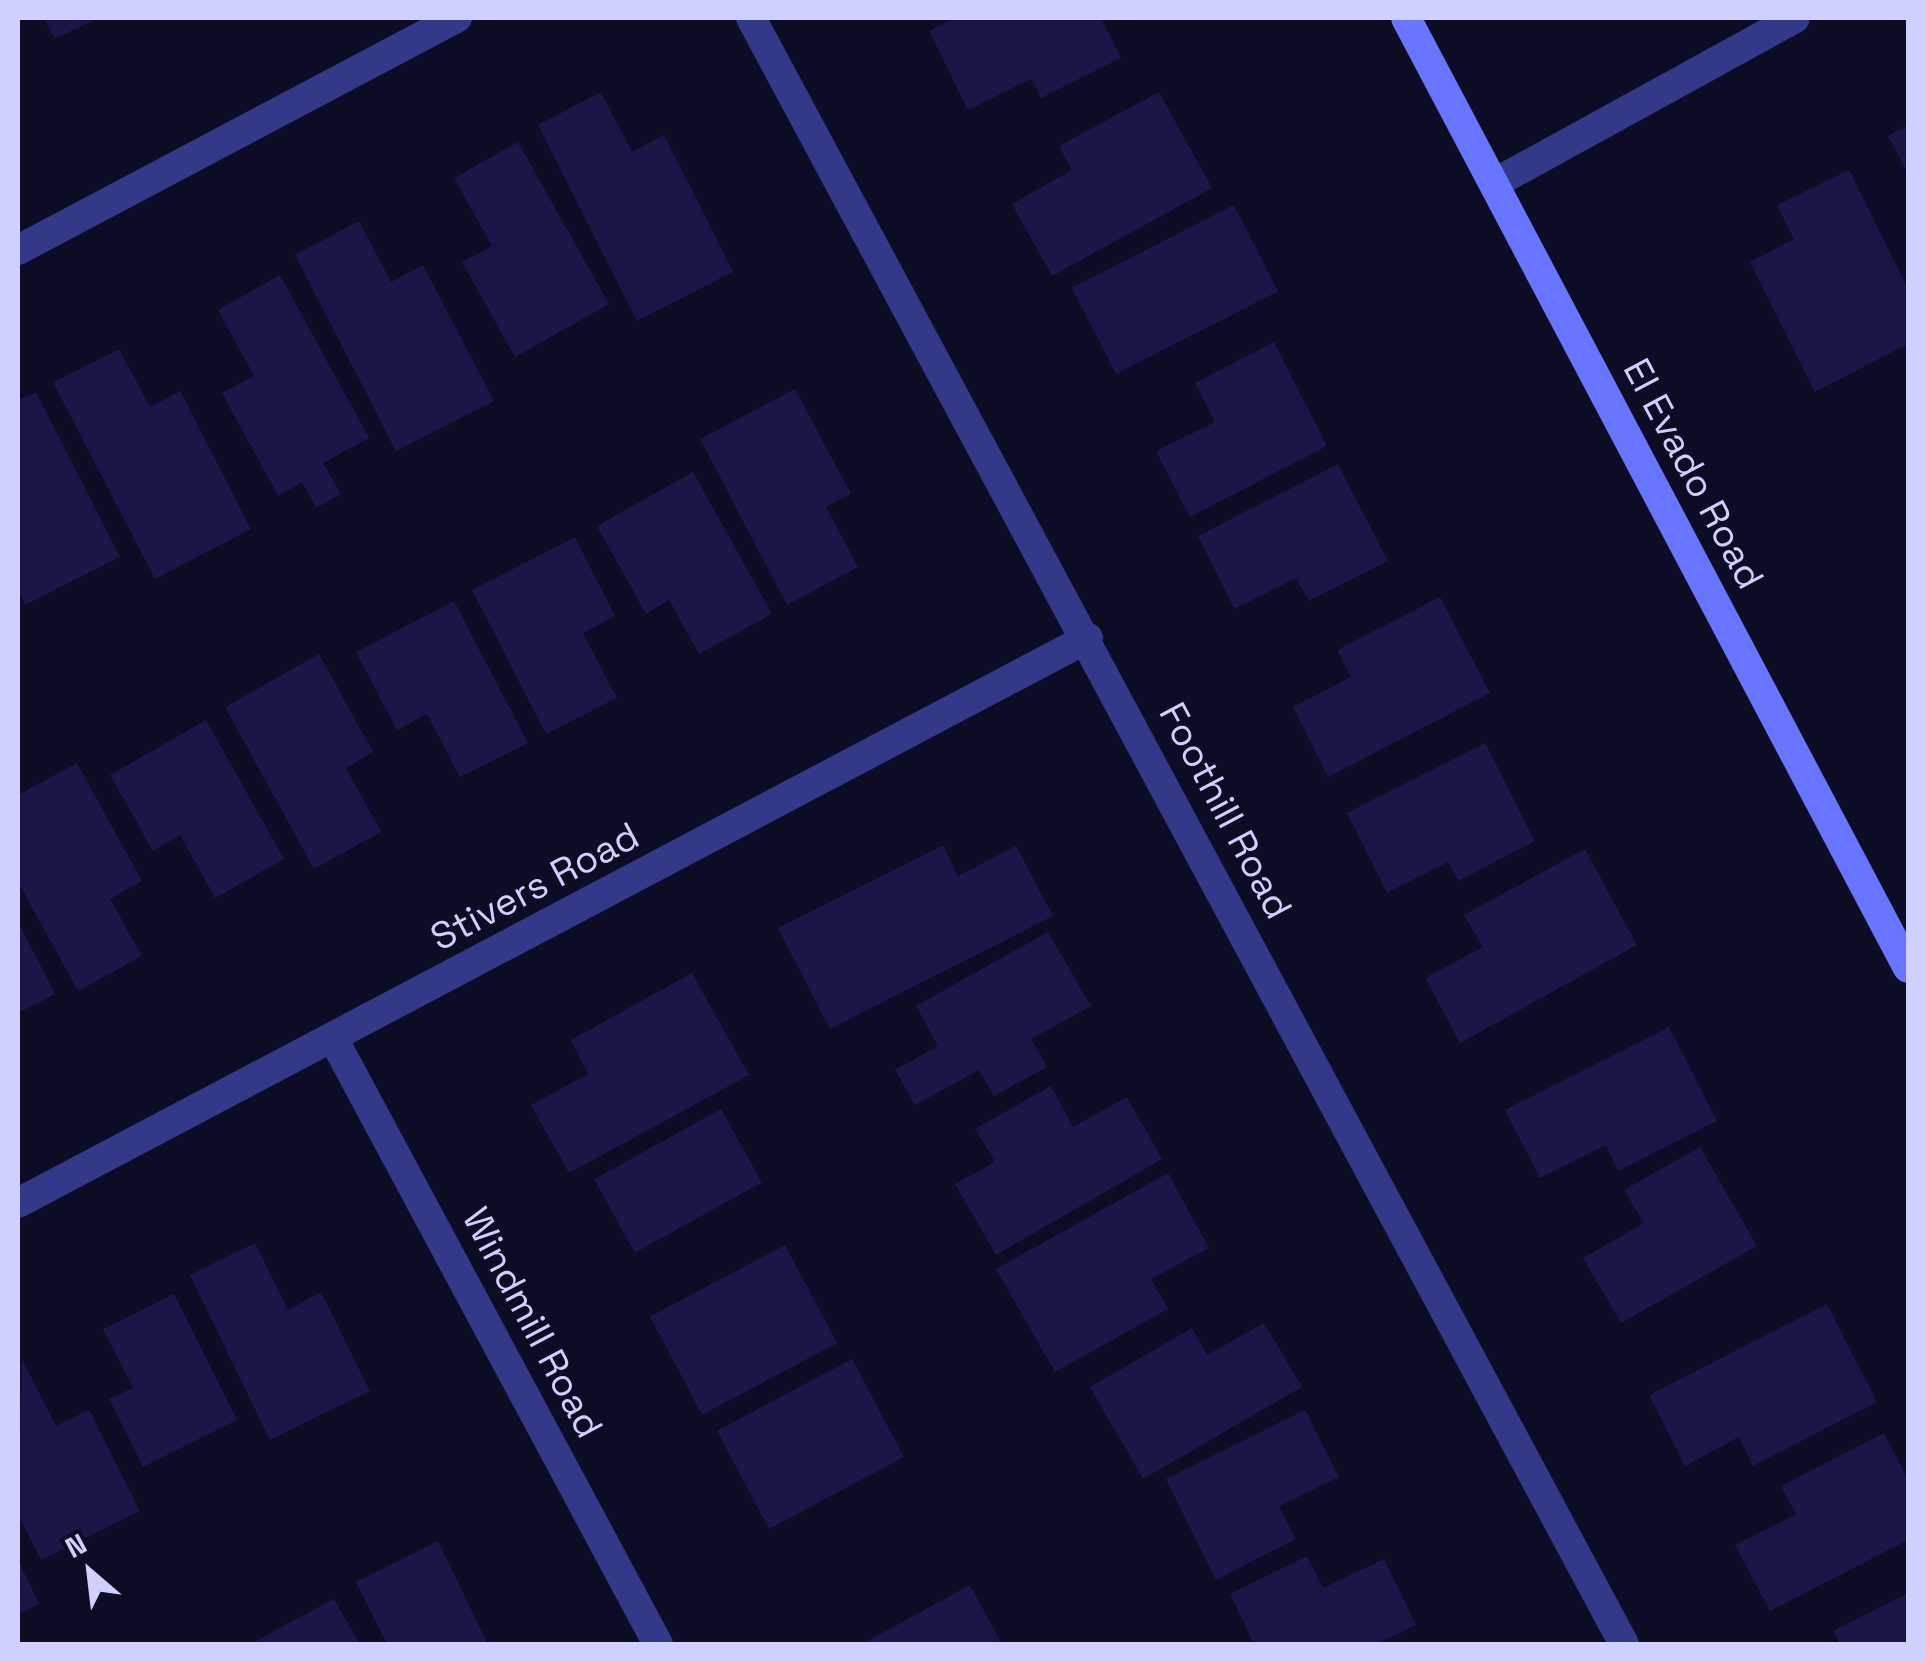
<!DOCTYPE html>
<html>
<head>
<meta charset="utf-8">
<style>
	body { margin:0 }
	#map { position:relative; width:1926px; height:1662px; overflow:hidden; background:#0d0c25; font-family:"Space Grotesk",sans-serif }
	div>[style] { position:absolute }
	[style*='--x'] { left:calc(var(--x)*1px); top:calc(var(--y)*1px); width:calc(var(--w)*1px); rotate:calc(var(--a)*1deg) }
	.building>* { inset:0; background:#1a1648; transform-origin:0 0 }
	.street>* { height:30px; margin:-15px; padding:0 15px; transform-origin:15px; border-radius:15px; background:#323989 }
	.secondary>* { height:30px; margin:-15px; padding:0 15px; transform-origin:15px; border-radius:15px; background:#6775ff }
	span { translate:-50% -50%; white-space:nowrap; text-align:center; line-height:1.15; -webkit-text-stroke:8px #0d0c25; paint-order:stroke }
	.street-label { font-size:38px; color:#d0d0ff }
	.frame { position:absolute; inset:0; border:20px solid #d0d0ff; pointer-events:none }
	.north { position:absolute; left:40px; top:1522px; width:100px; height:100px; -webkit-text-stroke:8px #0d0c25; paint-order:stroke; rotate:332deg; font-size:28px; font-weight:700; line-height:40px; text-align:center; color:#d0d0ff }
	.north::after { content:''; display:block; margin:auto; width:35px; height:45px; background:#d0d0ff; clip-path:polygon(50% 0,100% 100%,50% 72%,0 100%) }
</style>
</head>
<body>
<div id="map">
	<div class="building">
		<div style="clip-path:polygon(44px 18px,98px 18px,55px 39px)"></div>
		<div style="clip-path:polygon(956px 18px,1101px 18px,1121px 58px,1041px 98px,1031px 79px,968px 110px,929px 31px)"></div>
		<div style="clip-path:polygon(601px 92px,632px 152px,664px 135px,733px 272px,637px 321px,538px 125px)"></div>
		<div style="clip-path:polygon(1159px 92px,1212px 188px,1052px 276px,1012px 204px,1072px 170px,1059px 146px)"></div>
		<div style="clip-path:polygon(1908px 125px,1908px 174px,1888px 136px)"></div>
		<div style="clip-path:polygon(518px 142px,609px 304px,515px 357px,462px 262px,492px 246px,454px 178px)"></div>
		<div style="clip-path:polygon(1849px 170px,1908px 289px,1908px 344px,1815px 392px,1750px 262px,1794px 239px,1777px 205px)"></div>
		<div style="left:1234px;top:205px;width:97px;height:182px;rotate:63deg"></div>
		<div style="clip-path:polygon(359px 221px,391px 282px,423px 265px,494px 401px,396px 451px,295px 255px)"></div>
		<div style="clip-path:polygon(280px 275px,369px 438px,323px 463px,341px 494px,316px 508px,302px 482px,278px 496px,222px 393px,254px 376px,218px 310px)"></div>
		<div style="clip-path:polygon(1274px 342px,1327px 446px,1190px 517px,1156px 451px,1215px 422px,1195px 383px)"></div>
		<div style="clip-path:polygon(119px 349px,150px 407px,180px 391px,251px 529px,155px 579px,53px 382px)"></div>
		<div style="clip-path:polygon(795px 389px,851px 494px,826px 507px,858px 567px,787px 605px,700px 439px)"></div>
		<div style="clip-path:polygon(36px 392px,120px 557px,25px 605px,18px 589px,18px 401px)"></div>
		<div style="clip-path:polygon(1338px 464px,1388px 561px,1309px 601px,1296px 578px,1234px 609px,1198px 536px)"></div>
		<div style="clip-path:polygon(693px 472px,772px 614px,699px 654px,669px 600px,646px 614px,597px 526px)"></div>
		<div style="clip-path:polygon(575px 537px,615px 616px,583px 633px,617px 698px,546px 734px,472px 590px)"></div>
		<div style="clip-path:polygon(1440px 597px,1490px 693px,1328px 777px,1293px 707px,1351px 677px,1337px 650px)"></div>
		<div style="clip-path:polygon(454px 601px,528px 743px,460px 777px,427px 714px,397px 730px,356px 652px)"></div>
		<div style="clip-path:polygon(319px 654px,373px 752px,346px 768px,381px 832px,314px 869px,225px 707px)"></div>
		<div style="clip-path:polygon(206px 720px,284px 859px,215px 898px,180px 835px,153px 851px,110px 775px)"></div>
		<div style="clip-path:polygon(1485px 743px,1535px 841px,1458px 881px,1448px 862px,1387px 893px,1347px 813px)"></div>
		<div style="clip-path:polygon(77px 763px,142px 881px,110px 899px,142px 956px,78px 991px,18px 882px,18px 795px)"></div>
		<div style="clip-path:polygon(943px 845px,958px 876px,1016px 846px,1053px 916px,830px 1029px,778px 928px)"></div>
		<div style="clip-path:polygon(1585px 849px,1637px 945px,1460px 1043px,1425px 978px,1483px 947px,1464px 915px)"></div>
		<div style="clip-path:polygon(18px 922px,55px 994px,18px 1013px)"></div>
		<div style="clip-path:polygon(1048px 932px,1091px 1006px,1031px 1039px,1047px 1067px,994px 1096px,979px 1070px,915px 1105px,895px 1070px,938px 1046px,916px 1006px)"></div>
		<div style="clip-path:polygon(692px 973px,749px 1075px,569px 1173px,531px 1105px,588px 1074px,571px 1040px)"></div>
		<div style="clip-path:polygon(1669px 1027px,1717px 1121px,1618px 1171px,1606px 1145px,1540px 1178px,1505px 1110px)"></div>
		<div style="clip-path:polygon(1051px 1086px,1073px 1127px,1127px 1097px,1162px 1159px,996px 1255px,955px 1184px,995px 1162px,975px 1129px)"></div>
		<div style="left:721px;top:1109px;width:84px;height:145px;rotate:61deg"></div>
		<div style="clip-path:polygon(1700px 1147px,1757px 1246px,1621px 1323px,1583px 1258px,1644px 1223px,1624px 1190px)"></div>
		<div style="clip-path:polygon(1168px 1173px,1209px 1248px,1151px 1279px,1168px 1309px,1055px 1372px,996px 1269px)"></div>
		<div style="clip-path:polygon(255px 1243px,288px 1310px,321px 1292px,370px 1391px,270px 1440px,190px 1275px)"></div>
		<div style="left:785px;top:1245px;width:111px;height:153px;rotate:62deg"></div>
		<div style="clip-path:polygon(174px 1294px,237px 1420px,143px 1467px,109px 1399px,133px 1388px,103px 1329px)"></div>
		<div style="clip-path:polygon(1827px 1304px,1877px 1402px,1753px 1466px,1739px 1437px,1685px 1466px,1649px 1395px)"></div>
		<div style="clip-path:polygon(1264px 1323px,1302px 1387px,1143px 1479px,1090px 1387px,1192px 1328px,1207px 1355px)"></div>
		<div style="clip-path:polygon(22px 1359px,56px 1426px,89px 1410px,140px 1511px,41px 1560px,18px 1514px)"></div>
		<div style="left:852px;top:1359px;width:111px;height:153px;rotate:62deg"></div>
		<div style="clip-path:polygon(1305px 1410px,1339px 1477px,1279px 1506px,1296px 1539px,1216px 1580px,1166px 1479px)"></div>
		<div style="clip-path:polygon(1884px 1433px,1908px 1480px,1908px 1540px,1770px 1611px,1735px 1545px,1796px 1514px,1781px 1486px)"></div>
		<div style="clip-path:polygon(438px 1541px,488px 1644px,387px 1644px,356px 1582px)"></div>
		<div style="clip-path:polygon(1307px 1556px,1323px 1588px,1384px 1559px,1416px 1625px,1376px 1644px,1254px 1644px,1230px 1594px)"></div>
		<div style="clip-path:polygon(18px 1560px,39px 1604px,18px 1615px)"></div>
		<div style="clip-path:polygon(970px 1585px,1002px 1644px,862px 1644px)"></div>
		<div style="clip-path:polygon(1908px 1593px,1908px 1644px,1840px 1644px,1833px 1631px)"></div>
		<div style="clip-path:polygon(334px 1599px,360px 1644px,250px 1644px)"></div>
	</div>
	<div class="street">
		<div style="--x:751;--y:18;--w:1846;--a:61.77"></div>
		<div style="--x:1495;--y:183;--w:342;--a:-28.8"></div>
		<div style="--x:18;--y:250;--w:497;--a:-27.9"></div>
		<div style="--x:334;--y:1040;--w:685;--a:61.79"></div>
		<div style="--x:18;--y:1203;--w:1210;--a:-27.84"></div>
	</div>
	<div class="secondary">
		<div style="--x:1406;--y:18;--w:1074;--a:62.15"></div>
	</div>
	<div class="street-label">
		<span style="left:1693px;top:474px;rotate:62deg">El Evado Road</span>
		<span style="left:1225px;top:811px;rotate:62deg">Foothill Road</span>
		<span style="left:535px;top:887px;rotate:-28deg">Stivers Road</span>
		<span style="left:532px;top:1323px;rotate:62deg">Windmill Road</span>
	</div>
	<div class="frame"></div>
	<div class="north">N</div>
</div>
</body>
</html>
